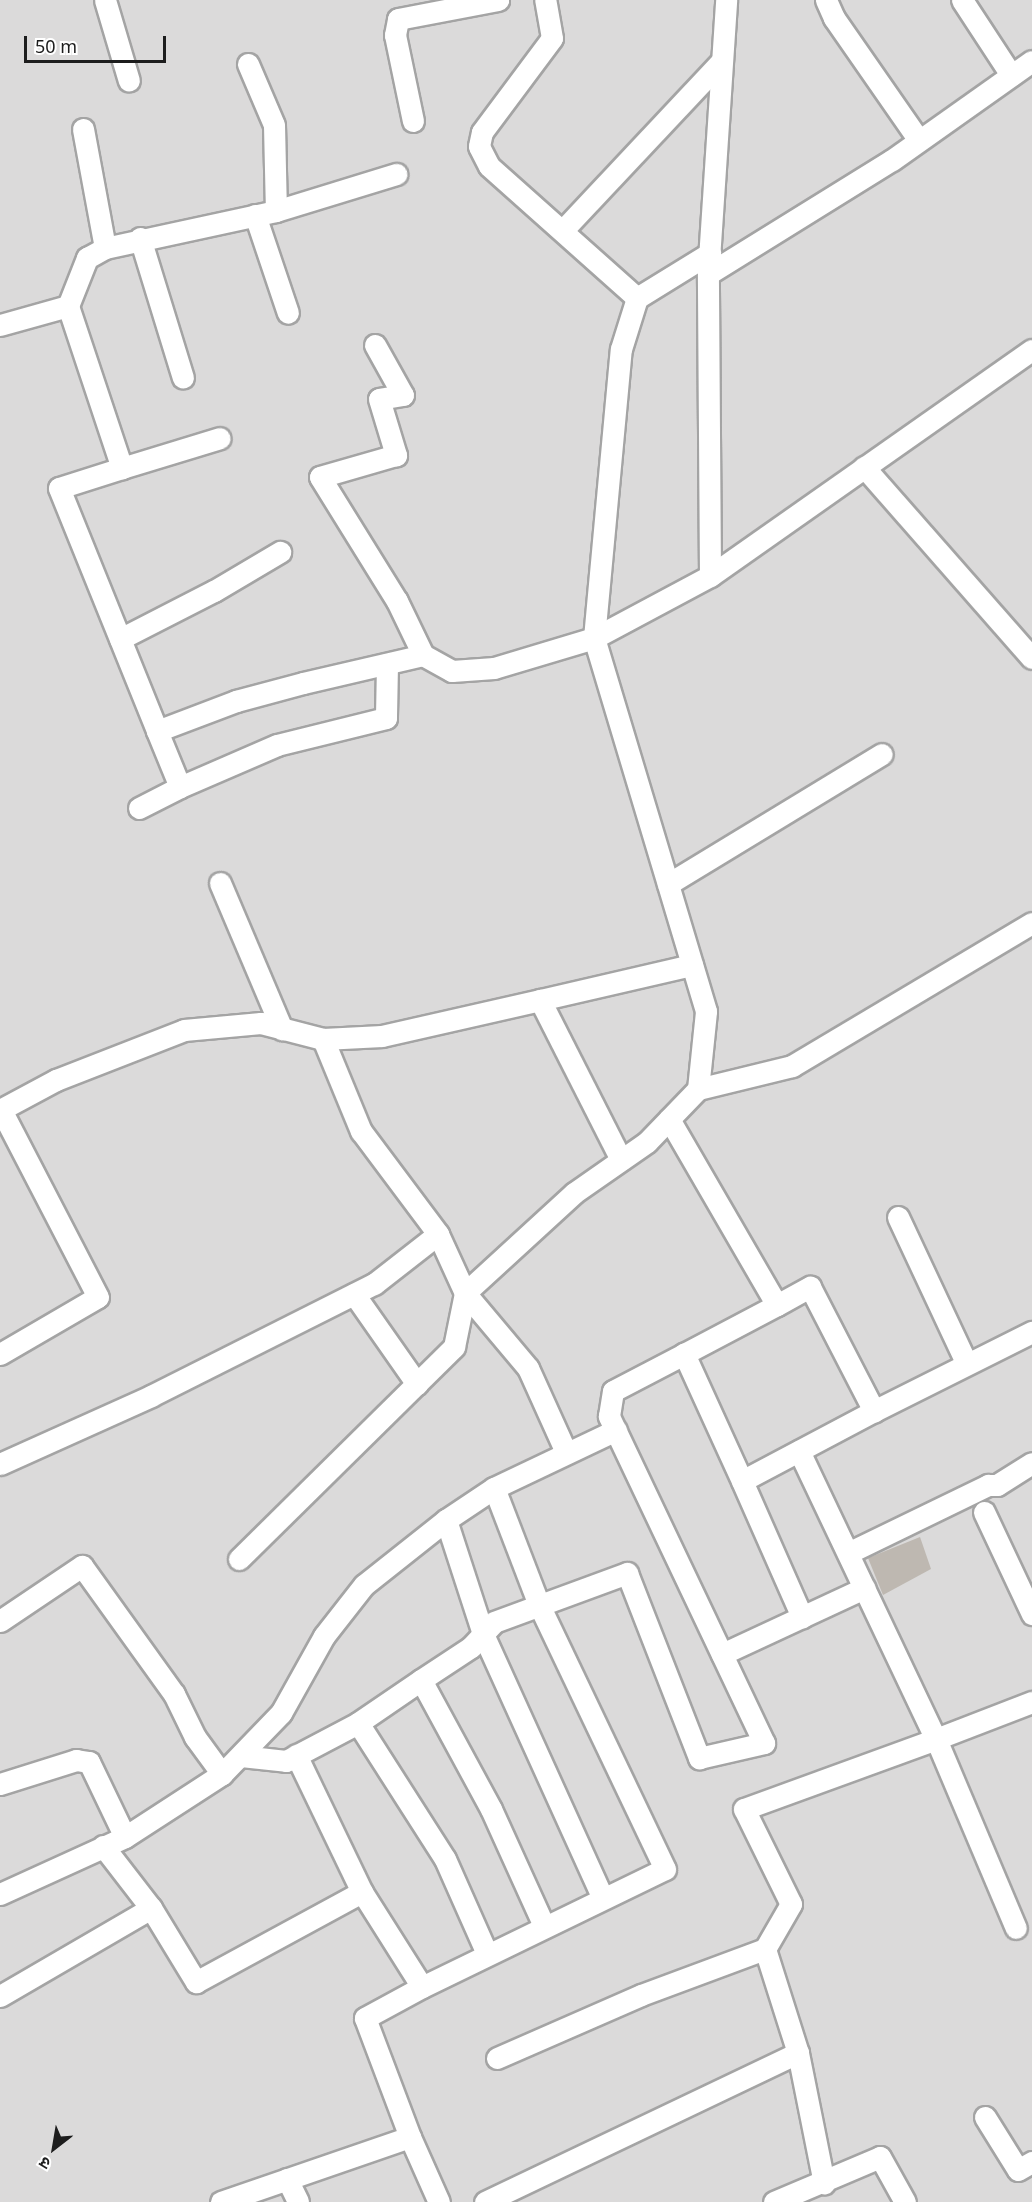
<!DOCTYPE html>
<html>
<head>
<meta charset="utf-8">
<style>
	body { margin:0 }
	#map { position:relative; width:1032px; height:2202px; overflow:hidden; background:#eeebe4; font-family:"Noto Sans","Noto Sans Devanagari",sans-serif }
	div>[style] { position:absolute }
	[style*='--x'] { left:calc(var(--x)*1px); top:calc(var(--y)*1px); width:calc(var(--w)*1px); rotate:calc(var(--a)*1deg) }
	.residential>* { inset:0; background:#dbdada; transform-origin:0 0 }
	.building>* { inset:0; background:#beb8b1 }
	.roads { filter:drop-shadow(2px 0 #a4a4a4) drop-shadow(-2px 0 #a4a4a4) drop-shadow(0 2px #a4a4a4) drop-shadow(0 -2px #a4a4a4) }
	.minor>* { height:21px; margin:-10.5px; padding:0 10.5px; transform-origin:10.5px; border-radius:10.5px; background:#fff }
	span { translate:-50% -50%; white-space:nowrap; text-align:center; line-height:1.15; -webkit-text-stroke:5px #fff; paint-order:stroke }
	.north { position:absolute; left:24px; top:2118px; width:60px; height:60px; -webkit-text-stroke:4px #fff; paint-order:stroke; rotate:211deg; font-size:16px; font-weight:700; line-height:24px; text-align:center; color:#1d1d1d }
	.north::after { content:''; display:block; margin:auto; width:21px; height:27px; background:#1d1d1d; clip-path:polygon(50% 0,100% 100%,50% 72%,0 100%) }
	.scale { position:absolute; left:24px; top:36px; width:142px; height:27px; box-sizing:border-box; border:3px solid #1d1d1d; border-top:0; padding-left:8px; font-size:18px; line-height:21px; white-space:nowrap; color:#1d1d1d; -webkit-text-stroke:4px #fff; paint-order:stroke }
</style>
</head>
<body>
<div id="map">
	<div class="residential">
		<div style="left:0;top:0;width:1032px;height:2202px"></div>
	</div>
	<div class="building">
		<div style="clip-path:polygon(920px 1537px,931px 1569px,883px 1595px,868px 1558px)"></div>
	</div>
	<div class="roads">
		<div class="minor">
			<div style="--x:105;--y:0;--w:84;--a:73.5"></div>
			<div style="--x:826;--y:0;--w:20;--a:66"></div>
			<div style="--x:834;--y:18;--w:147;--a:55.2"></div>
			<div style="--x:962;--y:0;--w:90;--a:56.8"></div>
			<div style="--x:248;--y:64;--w:66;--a:66.9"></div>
			<div style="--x:274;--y:125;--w:86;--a:88.7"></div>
			<div style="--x:413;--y:121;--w:88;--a:-101.8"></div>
			<div style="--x:395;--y:35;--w:16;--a:-79"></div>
			<div style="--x:398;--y:19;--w:102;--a:-10.8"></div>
			<div style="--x:83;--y:129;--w:121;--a:79.5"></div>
			<div style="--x:255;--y:215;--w:103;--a:71.4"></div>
			<div style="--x:563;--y:230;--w:231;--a:-46.8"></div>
			<div style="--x:140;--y:238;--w:146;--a:72.9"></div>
			<div style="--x:708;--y:274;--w:216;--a:-31.8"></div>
			<div style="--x:892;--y:160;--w:171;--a:-35.3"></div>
			<div style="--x:637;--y:298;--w:86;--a:-31.7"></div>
			<div style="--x:68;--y:306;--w:52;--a:-68.4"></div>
			<div style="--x:87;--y:258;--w:21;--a:-29"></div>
			<div style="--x:105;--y:248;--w:175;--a:-12.2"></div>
			<div style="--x:276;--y:211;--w:126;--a:-17.1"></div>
			<div style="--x:0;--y:325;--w:71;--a:-15.6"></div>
			<div style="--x:68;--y:306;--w:171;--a:71.6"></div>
			<div style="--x:122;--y:468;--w:66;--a:162.4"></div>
			<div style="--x:59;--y:488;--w:262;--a:68"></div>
			<div style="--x:375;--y:345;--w:57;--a:60.8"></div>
			<div style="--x:403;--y:395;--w:24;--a:171"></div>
			<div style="--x:379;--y:399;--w:59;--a:73.1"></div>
			<div style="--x:396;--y:455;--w:79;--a:163.9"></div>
			<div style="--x:320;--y:477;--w:146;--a:58.2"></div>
			<div style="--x:397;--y:601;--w:60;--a:64.3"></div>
			<div style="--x:864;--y:467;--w:254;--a:48.7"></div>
			<div style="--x:122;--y:468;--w:102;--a:-17"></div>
			<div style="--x:710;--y:576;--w:302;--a:-90.4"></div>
			<div style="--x:708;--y:274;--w:275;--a:-86.2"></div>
			<div style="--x:120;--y:639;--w:106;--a:-27.1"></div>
			<div style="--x:214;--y:591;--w:77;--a:-30.6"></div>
			<div style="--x:387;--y:664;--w:54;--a:91.1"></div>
			<div style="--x:386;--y:718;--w:112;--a:166.1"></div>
			<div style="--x:277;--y:745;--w:106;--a:156.6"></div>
			<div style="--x:180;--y:787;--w:61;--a:-112.3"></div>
			<div style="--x:157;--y:731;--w:85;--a:-20.8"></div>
			<div style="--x:236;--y:701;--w:69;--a:-15"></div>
			<div style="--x:303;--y:683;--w:123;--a:-13.1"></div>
			<div style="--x:423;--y:655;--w:33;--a:29"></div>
			<div style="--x:452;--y:671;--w:42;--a:-4.1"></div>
			<div style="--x:494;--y:668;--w:104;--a:-16.7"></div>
			<div style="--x:594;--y:638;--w:132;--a:-28.1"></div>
			<div style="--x:710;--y:576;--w:393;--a:-35.1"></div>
			<div style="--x:139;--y:808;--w:46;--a:-27.1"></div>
			<div style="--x:220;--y:883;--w:159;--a:67"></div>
			<div style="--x:668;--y:884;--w:250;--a:-31.3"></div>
			<div style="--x:540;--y:1000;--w:156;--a:-13"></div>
			<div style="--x:323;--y:1039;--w:100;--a:67.6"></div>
			<div style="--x:361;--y:1131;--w:129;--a:53.2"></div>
			<div style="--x:438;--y:1234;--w:65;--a:65.4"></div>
			<div style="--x:465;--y:1293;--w:98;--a:50"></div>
			<div style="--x:528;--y:1368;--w:92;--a:65.7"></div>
			<div style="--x:698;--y:1089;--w:97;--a:-13.7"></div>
			<div style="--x:792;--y:1066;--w:279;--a:-30.8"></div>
			<div style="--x:0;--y:1110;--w:64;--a:-28.2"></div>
			<div style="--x:56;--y:1080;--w:137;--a:-21.3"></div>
			<div style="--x:184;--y:1030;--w:77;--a:-5.2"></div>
			<div style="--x:261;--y:1023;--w:64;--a:14.5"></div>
			<div style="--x:323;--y:1039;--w:59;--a:-2.9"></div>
			<div style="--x:382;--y:1036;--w:162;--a:-12.8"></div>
			<div style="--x:540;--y:1000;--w:179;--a:63.1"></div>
			<div style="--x:669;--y:1119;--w:215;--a:59.9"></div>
			<div style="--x:777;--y:1305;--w:38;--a:-29"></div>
			<div style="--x:810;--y:1287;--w:140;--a:62.7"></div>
			<div style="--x:874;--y:1411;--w:149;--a:152.1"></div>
			<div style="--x:742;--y:1481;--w:140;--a:-114.5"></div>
			<div style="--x:684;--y:1354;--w:105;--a:-27.8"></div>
			<div style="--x:898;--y:1217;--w:162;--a:64.9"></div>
			<div style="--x:354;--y:1294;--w:110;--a:55"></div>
			<div style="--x:0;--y:1354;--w:113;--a:-30.2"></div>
			<div style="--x:98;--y:1297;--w:211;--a:-117.4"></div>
			<div style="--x:874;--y:1411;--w:177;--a:-26.6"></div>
			<div style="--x:799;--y:1451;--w:319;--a:64.6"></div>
			<div style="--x:936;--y:1739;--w:103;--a:-21.1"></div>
			<div style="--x:0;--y:1464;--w:166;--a:-24.2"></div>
			<div style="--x:151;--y:1396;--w:250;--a:-26.7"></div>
			<div style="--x:374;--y:1284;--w:81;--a:-38"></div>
			<div style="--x:742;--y:1481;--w:149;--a:66.2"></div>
			<div style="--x:984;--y:1512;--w:113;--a:64.8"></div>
			<div style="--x:446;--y:1520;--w:120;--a:72"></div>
			<div style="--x:483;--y:1634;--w:290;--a:65.6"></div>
			<div style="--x:848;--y:1553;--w:156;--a:-25.9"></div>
			<div style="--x:988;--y:1485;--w:9;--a:0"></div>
			<div style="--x:997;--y:1485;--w:41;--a:-32.2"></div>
			<div style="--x:239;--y:1559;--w:302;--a:-44.6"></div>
			<div style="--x:454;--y:1347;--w:55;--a:-78.5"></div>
			<div style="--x:465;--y:1293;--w:148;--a:-42.5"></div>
			<div style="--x:574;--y:1193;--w:89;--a:-34.9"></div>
			<div style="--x:647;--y:1142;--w:74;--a:-46.1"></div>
			<div style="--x:698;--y:1089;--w:78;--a:-84.1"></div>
			<div style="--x:706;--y:1011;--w:389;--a:-106.7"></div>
			<div style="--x:594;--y:638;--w:290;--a:-84.7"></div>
			<div style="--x:621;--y:349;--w:53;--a:-72.6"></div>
			<div style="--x:637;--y:298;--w:198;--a:-138.3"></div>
			<div style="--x:489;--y:166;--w:22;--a:-117"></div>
			<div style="--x:479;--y:146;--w:14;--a:-78"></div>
			<div style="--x:482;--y:132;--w:117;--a:-53.3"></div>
			<div style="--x:552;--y:38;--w:39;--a:-100"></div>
			<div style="--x:0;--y:1621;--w:99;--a:-33.9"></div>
			<div style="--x:82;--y:1566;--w:158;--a:54.3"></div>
			<div style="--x:174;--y:1694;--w:48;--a:64"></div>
			<div style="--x:195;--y:1737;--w:46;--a:53.9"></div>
			<div style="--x:722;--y:1654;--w:157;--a:-24.9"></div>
			<div style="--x:421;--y:1680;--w:147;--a:61.5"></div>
			<div style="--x:491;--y:1809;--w:128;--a:65.6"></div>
			<div style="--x:358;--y:1723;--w:161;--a:57.4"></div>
			<div style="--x:445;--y:1859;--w:104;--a:66.1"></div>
			<div style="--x:241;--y:1756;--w:45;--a:6.3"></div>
			<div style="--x:286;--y:1761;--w:81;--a:-27.8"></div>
			<div style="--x:358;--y:1723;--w:76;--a:-34.3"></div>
			<div style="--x:421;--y:1680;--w:60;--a:-33.4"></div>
			<div style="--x:471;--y:1647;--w:34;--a:-47"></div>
			<div style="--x:494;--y:1622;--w:142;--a:-20.2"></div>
			<div style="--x:627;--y:1573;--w:199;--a:68.7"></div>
			<div style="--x:699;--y:1758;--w:67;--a:-13"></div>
			<div style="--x:764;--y:1743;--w:362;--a:-115.4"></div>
			<div style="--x:609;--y:1416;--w:25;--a:-81"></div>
			<div style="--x:613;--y:1391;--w:80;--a:-27.5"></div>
			<div style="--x:0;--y:1784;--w:80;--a:-17.5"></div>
			<div style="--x:76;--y:1760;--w:13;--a:9"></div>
			<div style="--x:89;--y:1762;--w:83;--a:64.4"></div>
			<div style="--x:103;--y:1846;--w:78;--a:52.3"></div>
			<div style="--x:151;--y:1908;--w:87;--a:58.7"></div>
			<div style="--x:196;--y:1982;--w:189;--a:-28.5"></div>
			<div style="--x:362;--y:1892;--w:152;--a:-115.7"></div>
			<div style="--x:362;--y:1892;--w:112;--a:57.7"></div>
			<div style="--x:422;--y:1987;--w:65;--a:151.5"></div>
			<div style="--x:365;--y:2018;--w:127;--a:69.3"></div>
			<div style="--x:410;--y:2137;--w:71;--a:66"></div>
			<div style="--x:0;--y:1894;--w:137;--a:-24.5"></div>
			<div style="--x:125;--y:1837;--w:116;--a:-33"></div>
			<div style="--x:222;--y:1774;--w:85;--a:-46"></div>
			<div style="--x:281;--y:1713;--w:88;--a:-60.8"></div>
			<div style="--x:324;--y:1636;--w:65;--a:-51.9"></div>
			<div style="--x:364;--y:1585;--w:105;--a:-38.4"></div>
			<div style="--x:446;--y:1520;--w:58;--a:-33.7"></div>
			<div style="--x:494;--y:1488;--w:135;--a:-25.4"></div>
			<div style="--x:765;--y:1949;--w:109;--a:72.4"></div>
			<div style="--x:798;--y:2053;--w:133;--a:78.7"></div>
			<div style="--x:422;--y:1987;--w:270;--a:-25.9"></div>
			<div style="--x:665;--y:1869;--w:293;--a:-115.5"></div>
			<div style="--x:539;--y:1605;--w:125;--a:-111"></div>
			<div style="--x:0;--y:1996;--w:175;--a:-30.2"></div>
			<div style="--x:497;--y:2058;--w:157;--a:-23.6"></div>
			<div style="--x:641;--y:1995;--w:132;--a:-20.4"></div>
			<div style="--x:765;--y:1949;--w:52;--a:-60"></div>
			<div style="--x:791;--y:1904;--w:106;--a:-116.3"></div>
			<div style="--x:744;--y:1809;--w:204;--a:-20"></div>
			<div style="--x:936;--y:1739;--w:205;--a:67.1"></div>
			<div style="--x:985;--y:2117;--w:62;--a:58.1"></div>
			<div style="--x:1018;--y:2170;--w:16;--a:-30"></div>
			<div style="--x:287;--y:2179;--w:25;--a:64"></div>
			<div style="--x:221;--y:2202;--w:200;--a:-19"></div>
			<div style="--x:485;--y:2202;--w:347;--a:-25.5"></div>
			<div style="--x:774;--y:2202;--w:115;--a:-23"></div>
			<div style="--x:880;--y:2157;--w:51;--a:60.9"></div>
		</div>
	</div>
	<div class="north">उ</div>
	<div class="scale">50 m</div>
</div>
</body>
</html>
